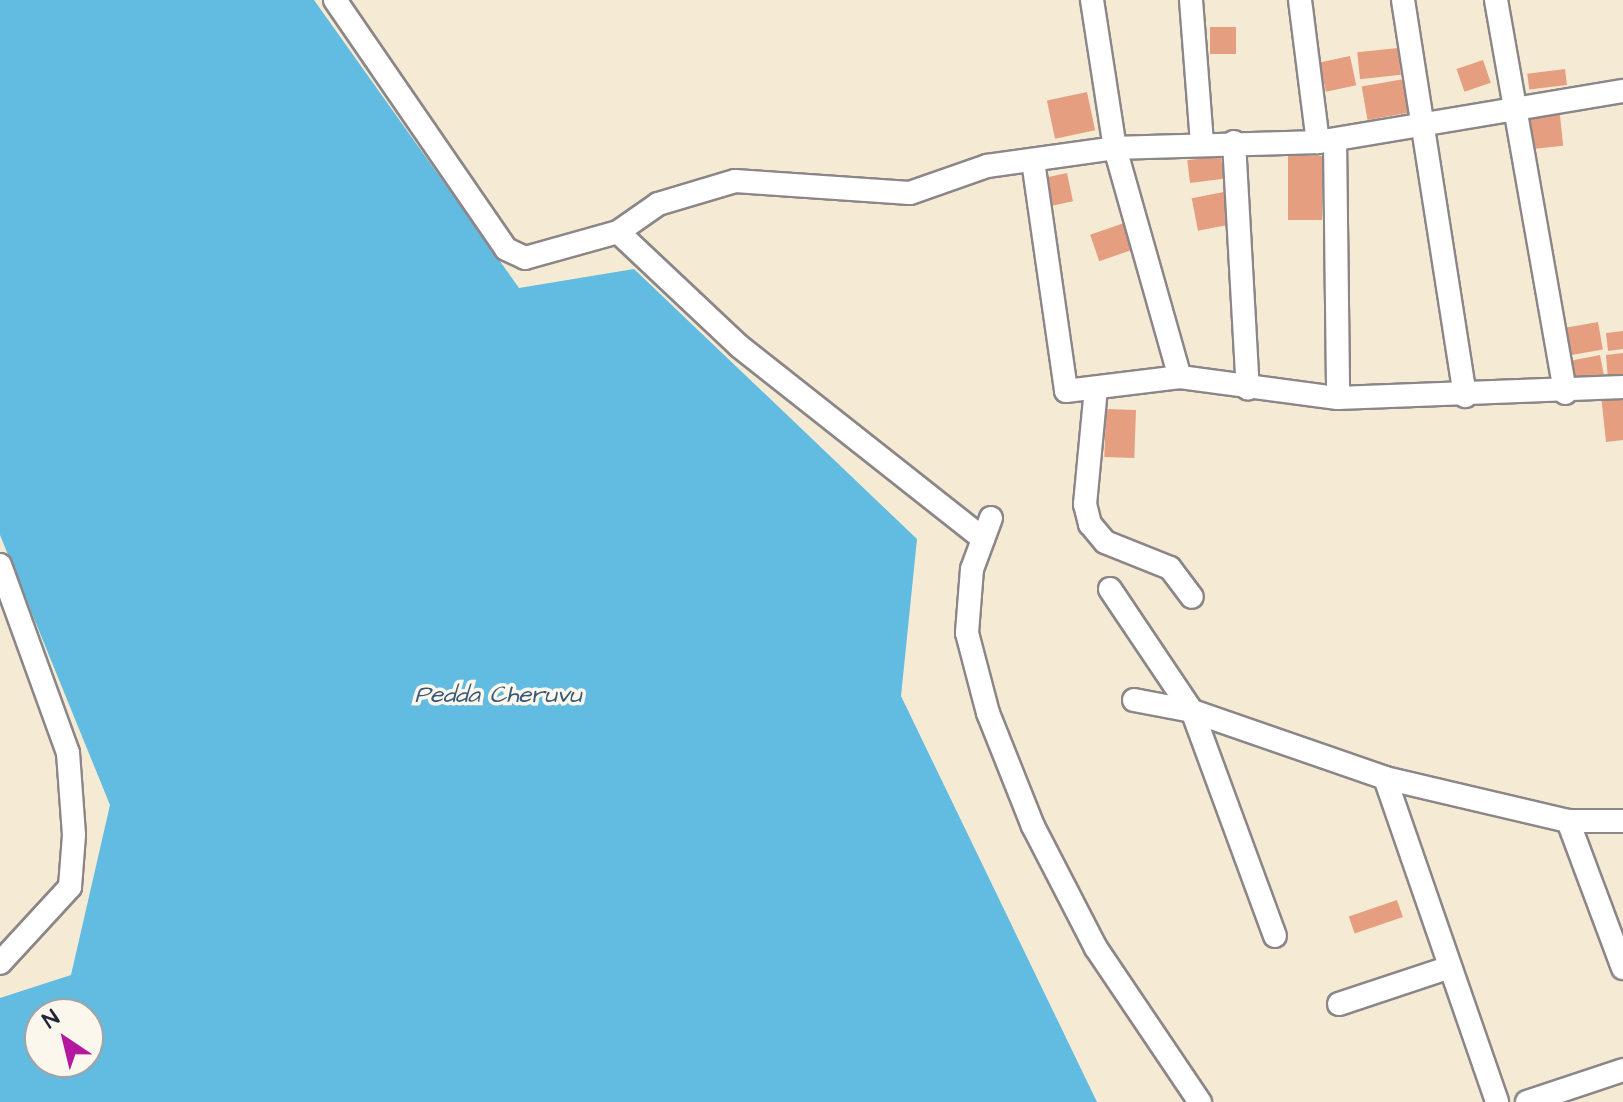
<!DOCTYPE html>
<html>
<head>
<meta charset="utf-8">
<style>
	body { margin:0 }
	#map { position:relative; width:1623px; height:1102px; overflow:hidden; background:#f5ebd5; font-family:"Architects Daughter",sans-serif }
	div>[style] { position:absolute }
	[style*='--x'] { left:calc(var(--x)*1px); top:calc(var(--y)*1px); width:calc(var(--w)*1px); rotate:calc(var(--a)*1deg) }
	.water>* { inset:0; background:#62bbe0 }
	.building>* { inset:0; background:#e69e81; transform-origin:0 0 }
	.roads { filter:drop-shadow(2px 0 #8c8688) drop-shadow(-2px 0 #8c8688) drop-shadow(0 2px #8c8688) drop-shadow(0 -2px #8c8688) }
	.minor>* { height:22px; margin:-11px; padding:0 11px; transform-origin:11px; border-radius:11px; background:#fff }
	span { translate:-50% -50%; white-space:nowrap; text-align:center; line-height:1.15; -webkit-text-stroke:7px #fbf7ec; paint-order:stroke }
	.water-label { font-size:24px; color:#385875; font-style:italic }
	.north { position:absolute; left:24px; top:998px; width:80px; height:80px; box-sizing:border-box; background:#fbf7ec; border:2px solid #a4a2a5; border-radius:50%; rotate:325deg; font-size:22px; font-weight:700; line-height:32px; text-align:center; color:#22223b }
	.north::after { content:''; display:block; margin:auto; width:28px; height:36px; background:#b5179e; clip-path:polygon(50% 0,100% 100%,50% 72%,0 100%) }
</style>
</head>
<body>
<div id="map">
	<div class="water">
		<div style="clip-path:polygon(evenodd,0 0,314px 0,519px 288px,634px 269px,917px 539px,901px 696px,1097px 1102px,0 1102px,0 998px,71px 975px,110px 805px,0 535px,0 0,40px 1014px,88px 1014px,88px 1062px,40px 1062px,40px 1014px)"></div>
	</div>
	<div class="building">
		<div style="left:1210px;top:27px;width:26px;height:27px"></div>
		<div style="left:1398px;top:48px;width:27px;height:41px;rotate:84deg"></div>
		<div style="left:1350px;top:56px;width:30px;height:31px;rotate:78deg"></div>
		<div style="left:1483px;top:60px;width:24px;height:28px;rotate:71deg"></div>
		<div style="left:1565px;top:69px;width:16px;height:38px;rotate:83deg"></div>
		<div style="left:1404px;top:79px;width:34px;height:43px;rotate:80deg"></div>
		<div style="left:1087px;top:92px;width:39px;height:41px;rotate:78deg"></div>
		<div style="left:1559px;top:106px;width:40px;height:35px;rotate:84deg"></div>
		<div style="left:1221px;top:156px;width:23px;height:34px;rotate:83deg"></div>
		<div style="left:1288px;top:156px;width:34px;height:64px"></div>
		<div style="left:1067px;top:173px;width:29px;height:25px;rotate:78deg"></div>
		<div style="left:1229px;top:191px;width:33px;height:38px;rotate:79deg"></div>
		<div style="left:1127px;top:222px;width:28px;height:39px;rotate:71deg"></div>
		<div style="left:1598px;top:322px;width:28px;height:36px;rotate:80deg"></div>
		<div style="clip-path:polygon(1623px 331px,1623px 349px,1608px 351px,1606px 333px)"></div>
		<div style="clip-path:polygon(1623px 353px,1623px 378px,1608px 379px,1606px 355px)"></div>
		<div style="left:1600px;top:355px;width:25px;height:34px;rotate:79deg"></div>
		<div style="clip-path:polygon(1623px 393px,1623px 440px,1606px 442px,1601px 395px)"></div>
		<div style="left:1106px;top:409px;width:30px;height:48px;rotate:2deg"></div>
		<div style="left:1397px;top:900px;width:18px;height:51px;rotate:71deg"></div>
	</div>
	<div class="roads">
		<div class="minor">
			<div style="--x:335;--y:0;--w:302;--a:55.5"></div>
			<div style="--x:506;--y:249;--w:21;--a:25"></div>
			<div style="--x:525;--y:258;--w:97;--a:-15.6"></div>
			<div style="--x:618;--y:232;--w:166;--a:43.3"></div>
			<div style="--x:739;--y:346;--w:311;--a:38.3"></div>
			<div style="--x:1092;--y:0;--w:150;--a:81.2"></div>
			<div style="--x:1115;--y:148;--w:238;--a:74.2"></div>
			<div style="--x:1191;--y:0;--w:142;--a:85.6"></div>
			<div style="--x:1300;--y:0;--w:143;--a:82.8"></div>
			<div style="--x:1403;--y:0;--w:401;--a:81.1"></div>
			<div style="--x:1496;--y:0;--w:399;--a:80"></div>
			<div style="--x:1335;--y:140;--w:258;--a:89.3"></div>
			<div style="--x:1234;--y:142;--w:247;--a:86.8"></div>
			<div style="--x:1033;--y:161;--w:232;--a:81.8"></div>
			<div style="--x:1066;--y:391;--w:115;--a:-7"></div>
			<div style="--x:1180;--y:377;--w:159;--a:7.6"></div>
			<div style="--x:1338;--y:398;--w:285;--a:-2.2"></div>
			<div style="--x:618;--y:232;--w:49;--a:-35"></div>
			<div style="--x:658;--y:204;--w:80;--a:-16.6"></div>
			<div style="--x:735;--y:181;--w:175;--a:3.9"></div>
			<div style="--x:910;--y:193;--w:82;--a:-19.3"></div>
			<div style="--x:987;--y:166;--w:129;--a:-8"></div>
			<div style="--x:1115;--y:148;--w:203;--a:-1.7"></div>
			<div style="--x:1318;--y:142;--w:309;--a:-9.5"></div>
			<div style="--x:1096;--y:388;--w:117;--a:95.4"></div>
			<div style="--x:1085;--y:504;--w:21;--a:76"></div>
			<div style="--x:1090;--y:524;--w:23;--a:50"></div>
			<div style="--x:1105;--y:542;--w:70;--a:21.8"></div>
			<div style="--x:1170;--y:568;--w:36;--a:53"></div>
			<div style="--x:991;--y:518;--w:54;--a:110.4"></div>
			<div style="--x:972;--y:569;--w:64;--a:94.5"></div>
			<div style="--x:967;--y:633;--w:83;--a:75.3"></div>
			<div style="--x:988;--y:713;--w:122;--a:68.3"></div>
			<div style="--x:1033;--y:826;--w:137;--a:62.7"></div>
			<div style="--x:1096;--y:948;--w:186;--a:56"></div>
			<div style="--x:0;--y:565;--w:200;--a:70.1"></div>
			<div style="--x:68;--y:753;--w:82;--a:85.8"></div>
			<div style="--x:74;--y:835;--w:52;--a:94.4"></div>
			<div style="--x:70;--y:887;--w:103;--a:132.6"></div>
			<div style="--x:1110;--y:589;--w:147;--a:56.1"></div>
			<div style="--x:1192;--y:711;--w:59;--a:-169.3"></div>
			<div style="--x:1385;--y:778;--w:343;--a:70.9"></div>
			<div style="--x:1568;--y:821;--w:157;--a:69.5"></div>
			<div style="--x:1275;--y:936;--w:240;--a:-110.2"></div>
			<div style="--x:1192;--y:711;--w:204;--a:19.1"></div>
			<div style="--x:1385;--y:778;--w:188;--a:13.2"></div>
			<div style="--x:1568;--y:821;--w:55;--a:0"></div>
			<div style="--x:1339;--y:1004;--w:117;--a:-18.4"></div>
			<div style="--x:1527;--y:1102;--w:101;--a:-18.4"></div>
		</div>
	</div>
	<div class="water-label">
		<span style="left:498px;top:696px">Pedda Cheruvu</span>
	</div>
	<div class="north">N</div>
</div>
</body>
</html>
